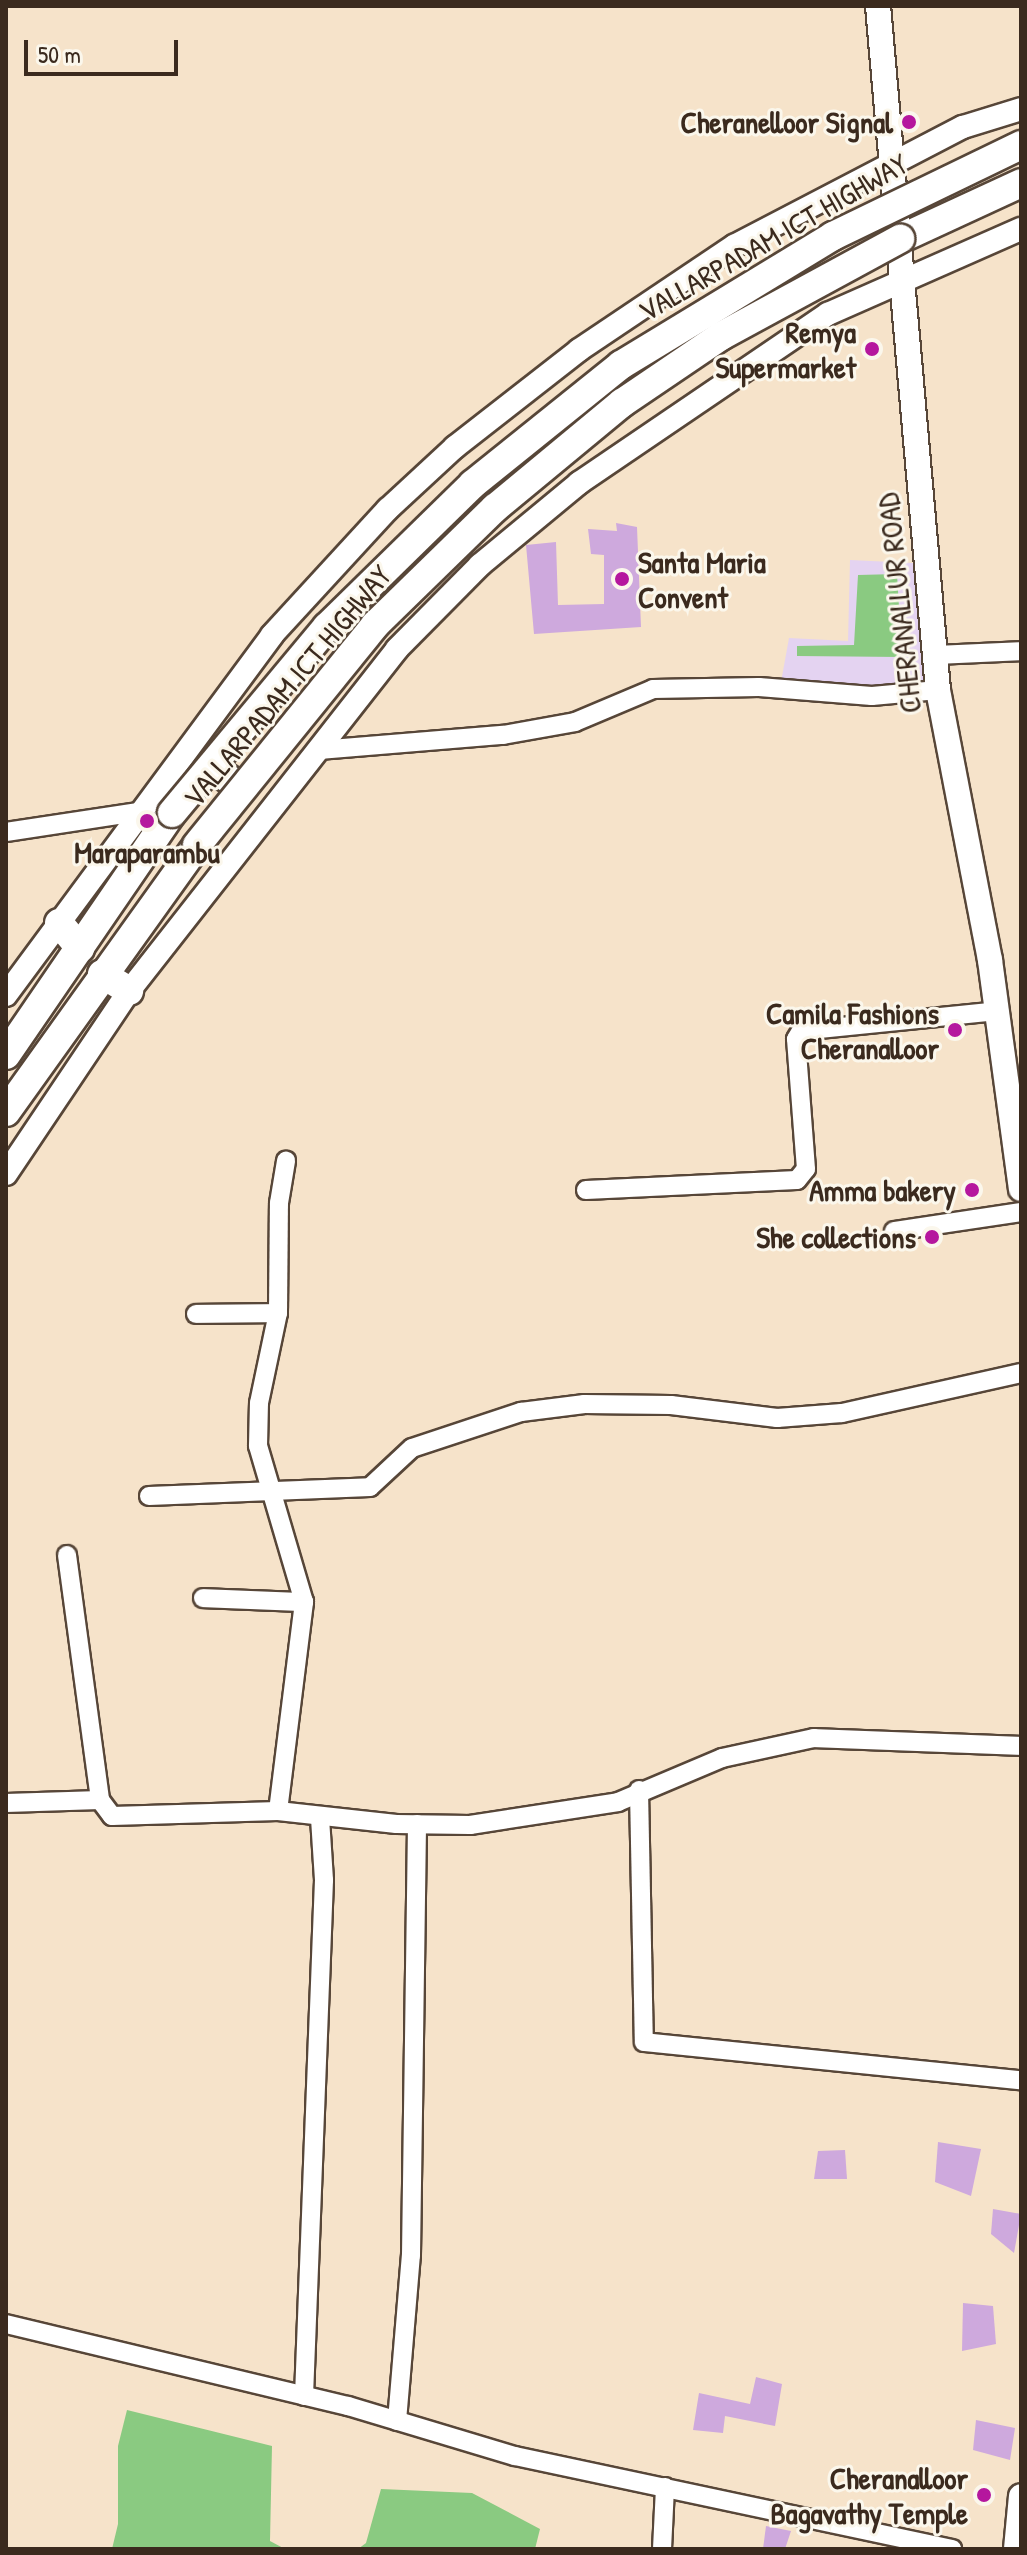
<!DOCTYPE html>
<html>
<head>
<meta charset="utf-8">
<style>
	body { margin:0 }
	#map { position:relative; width:1027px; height:2555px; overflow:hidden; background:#f6e3ca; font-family:"Patrick Hand",sans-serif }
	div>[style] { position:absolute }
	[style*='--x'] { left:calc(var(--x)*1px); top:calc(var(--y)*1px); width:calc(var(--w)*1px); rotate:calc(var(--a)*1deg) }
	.built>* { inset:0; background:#e4d3f1 }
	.green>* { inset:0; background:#8aca81 }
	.building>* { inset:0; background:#cea9dd }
	.roads { filter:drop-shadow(2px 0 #574638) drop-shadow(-2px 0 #574638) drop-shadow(0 2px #574638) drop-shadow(0 -2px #574638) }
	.minor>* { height:18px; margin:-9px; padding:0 9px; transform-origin:9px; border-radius:9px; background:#fff }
	.tertiary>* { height:22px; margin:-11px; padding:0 11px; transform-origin:11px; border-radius:11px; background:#fff }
	.secondary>* { height:24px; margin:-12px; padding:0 12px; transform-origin:12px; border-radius:12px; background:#fff }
	.trunk>* { height:28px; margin:-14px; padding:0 14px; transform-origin:14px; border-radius:14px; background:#fff }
	.bridges { filter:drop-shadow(2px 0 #574638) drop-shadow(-2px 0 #574638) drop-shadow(0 2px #574638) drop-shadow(0 -2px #574638) }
	.trunk-bridge>* { height:28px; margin:-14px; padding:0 14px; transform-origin:14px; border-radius:14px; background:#fff }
	.dots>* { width:22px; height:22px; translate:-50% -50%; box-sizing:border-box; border:4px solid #fbf7ec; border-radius:50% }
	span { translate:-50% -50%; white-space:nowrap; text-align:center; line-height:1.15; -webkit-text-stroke:6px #fbf7ec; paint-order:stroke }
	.poi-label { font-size:30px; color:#3b2a1e; font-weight:700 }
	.right { translate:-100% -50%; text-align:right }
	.left { translate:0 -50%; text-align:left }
	.street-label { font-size:30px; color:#3b2a1e }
	.frame { position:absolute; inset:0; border:8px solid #3b2a1e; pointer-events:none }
	.scale { position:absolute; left:24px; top:40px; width:154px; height:36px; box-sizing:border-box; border:4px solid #3b2a1e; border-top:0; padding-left:10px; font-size:24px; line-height:28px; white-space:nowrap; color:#3b2a1e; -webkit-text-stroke:6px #fbf7ec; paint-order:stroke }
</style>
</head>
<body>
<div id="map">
	<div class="built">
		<div style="clip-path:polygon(850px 560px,913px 563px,928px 682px,869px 689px,781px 682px,789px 638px,848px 641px)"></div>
	</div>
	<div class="green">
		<div style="clip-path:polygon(897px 574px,902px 657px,797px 656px,797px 646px,854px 645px,858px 575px)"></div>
		<div style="clip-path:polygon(127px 2410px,272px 2446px,270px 2541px,285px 2549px,112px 2549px,118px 2524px,118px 2446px)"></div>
		<div style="clip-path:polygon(381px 2489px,472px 2493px,540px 2529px,535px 2549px,358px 2549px,366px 2543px)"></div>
	</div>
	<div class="building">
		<div style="clip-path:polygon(616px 523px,637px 527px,641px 627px,534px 634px,526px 545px,556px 542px,558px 605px,604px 604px,604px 555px,591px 554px,588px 529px,617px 531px)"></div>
		<div style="clip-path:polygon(938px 2142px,981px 2149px,971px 2196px,935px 2182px)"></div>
		<div style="clip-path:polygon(845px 2150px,847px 2179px,814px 2179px,818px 2151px)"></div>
		<div style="clip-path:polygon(993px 2209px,1021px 2214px,1014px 2253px,991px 2234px)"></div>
		<div style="clip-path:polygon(963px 2303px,993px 2306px,996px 2344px,962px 2351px)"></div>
		<div style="clip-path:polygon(756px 2377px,782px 2384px,775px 2426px,725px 2416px,723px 2433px,693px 2430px,699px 2393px,750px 2404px)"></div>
		<div style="clip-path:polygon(976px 2420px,1015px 2428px,1010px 2460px,973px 2450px)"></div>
		<div style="clip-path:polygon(766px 2526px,791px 2531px,785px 2549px,763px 2549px)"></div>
	</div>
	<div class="roads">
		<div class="minor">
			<div style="--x:934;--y:655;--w:87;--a:-2.6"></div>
			<div style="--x:319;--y:750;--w:185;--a:-4.7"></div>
			<div style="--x:503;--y:735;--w:73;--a:-10.2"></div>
			<div style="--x:575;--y:722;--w:85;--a:-22.9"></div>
			<div style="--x:653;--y:689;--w:106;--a:-1.1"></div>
			<div style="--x:759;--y:687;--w:113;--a:4.6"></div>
			<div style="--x:872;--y:696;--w:66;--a:-5.2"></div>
			<div style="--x:6;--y:832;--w:134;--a:-8.6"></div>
			<div style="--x:586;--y:1190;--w:211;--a:-2.7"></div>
			<div style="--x:797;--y:1180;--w:14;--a:-51"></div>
			<div style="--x:806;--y:1169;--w:130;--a:-94.4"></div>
			<div style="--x:796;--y:1039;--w:9;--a:-58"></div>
			<div style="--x:801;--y:1031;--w:198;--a:-5.8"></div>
			<div style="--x:894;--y:1231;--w:128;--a:-8.5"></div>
			<div style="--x:196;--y:1314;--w:82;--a:-0.7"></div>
			<div style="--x:149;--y:1496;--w:221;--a:-2.3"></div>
			<div style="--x:370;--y:1487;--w:57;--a:-42.9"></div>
			<div style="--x:412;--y:1448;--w:115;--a:-18.3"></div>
			<div style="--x:521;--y:1412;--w:64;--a:-7.2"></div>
			<div style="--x:584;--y:1404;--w:87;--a:0.7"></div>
			<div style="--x:671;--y:1405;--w:107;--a:7"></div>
			<div style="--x:777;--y:1418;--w:65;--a:-4.4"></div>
			<div style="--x:842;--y:1413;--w:183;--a:-12.6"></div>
			<div style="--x:67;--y:1555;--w:247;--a:82.3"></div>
			<div style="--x:203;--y:1598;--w:101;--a:2.3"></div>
			<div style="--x:639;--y:1790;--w:252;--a:88.9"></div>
			<div style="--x:644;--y:2042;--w:379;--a:5.8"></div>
			<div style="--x:6;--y:1803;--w:94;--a:-1.8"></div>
			<div style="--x:100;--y:1800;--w:20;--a:53"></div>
			<div style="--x:112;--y:1816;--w:166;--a:-1.7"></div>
			<div style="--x:278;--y:1811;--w:119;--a:6.3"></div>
			<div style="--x:396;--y:1824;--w:74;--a:0.8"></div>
			<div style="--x:470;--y:1825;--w:150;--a:-8.8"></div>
			<div style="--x:618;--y:1802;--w:113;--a:-22.9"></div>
			<div style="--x:722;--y:1758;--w:94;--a:-12.3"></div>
			<div style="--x:814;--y:1738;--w:207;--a:2.2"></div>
			<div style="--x:278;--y:1811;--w:211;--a:-82.9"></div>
			<div style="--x:304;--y:1602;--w:163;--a:-106.4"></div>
			<div style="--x:258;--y:1446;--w:43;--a:-88.7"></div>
			<div style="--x:259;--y:1403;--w:92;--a:-78.1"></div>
			<div style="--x:278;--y:1313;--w:110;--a:-89.5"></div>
			<div style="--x:279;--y:1203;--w:43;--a:-80.5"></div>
			<div style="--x:6;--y:2324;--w:352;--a:13.5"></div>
			<div style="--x:348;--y:2406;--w:174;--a:16.7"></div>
			<div style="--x:515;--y:2456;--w:447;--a:12"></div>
			<div style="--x:304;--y:2396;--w:516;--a:-87.78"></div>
			<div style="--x:324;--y:1880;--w:62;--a:-93.7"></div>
			<div style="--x:397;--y:2421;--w:167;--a:-85.2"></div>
			<div style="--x:411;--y:2255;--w:431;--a:-89.2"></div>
			<div style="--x:662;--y:2549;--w:62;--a:-87.2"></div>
		</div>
		<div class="tertiary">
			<div style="--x:6;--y:995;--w:448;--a:-53.5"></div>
			<div style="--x:272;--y:635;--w:171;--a:-47.4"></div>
			<div style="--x:388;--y:509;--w:91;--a:-42.8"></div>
			<div style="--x:455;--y:447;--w:157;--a:-38"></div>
			<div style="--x:579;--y:350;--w:187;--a:-33.9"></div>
			<div style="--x:734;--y:246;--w:258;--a:-27.5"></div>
			<div style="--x:963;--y:127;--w:61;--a:-17.2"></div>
			<div style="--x:6;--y:1174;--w:220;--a:-56.1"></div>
			<div style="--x:129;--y:991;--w:434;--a:-51.9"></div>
			<div style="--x:397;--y:649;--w:118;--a:-45.3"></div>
			<div style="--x:480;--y:565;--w:129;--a:-39.6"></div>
			<div style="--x:579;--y:483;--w:301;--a:-34.2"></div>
			<div style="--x:828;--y:314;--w:211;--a:-23.8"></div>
		</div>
		<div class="secondary">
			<div style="--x:878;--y:6;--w:687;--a:84.99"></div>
			<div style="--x:938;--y:690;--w:275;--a:79.1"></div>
			<div style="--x:990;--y:960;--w:231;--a:82.3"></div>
			<div style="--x:1016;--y:2549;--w:53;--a:-84.6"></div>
		</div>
		<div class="trunk">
			<div style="--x:900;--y:239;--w:133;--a:-24.8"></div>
			<div style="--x:210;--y:766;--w:38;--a:35"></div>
			<div style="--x:59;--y:923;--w:33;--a:50"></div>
			<div style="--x:102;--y:974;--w:32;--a:32"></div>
			<div style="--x:6;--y:1055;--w:293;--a:-55.6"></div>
			<div style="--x:6;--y:1112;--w:328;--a:-54.4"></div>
		</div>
	</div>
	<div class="bridges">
		<div class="trunk-bridge">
			<div style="--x:172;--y:813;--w:242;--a:-50.2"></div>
			<div style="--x:327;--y:627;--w:204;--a:-44.4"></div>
			<div style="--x:473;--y:484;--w:190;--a:-38.8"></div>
			<div style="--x:621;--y:365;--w:248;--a:-31.3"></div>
			<div style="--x:833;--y:236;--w:209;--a:-25.8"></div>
			<div style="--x:197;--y:845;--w:283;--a:-51"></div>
			<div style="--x:375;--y:625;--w:168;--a:-44.3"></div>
			<div style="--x:495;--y:508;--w:165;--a:-39.6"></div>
			<div style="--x:622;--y:403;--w:120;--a:-34.1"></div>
			<div style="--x:721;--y:336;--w:204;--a:-28.5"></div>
		</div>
	</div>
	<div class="dots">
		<div style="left:909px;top:122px;background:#b5179e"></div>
		<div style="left:872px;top:349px;background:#b5179e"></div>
		<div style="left:622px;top:579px;background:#b5179e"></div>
		<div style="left:147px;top:821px;background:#b5179e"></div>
		<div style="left:955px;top:1030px;background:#b5179e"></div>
		<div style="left:972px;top:1190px;background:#b5179e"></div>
		<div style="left:932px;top:1237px;background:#b5179e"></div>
		<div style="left:984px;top:2495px;background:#b5179e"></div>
	</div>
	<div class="poi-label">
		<span class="right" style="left:893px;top:122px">Cheranelloor Signal</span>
		<span class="right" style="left:856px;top:349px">Remya<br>Supermarket</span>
		<span class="left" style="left:638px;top:579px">Santa Maria<br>Convent</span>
		<span style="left:147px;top:852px">Maraparambu</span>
		<span class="right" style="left:939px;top:1030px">Camila Fashions<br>Cheranalloor</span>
		<span class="right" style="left:956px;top:1190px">Amma bakery</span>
		<span class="right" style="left:916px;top:1237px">She collections</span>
		<span class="right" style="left:968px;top:2495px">Cheranalloor<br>Bagavathy Temple</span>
	</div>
	<div class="street-label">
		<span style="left:773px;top:237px;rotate:-30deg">VALLARPADAM ICT HIGHWAY</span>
		<span style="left:899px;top:603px;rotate:-96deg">CHERANALLUR ROAD</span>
		<span style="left:287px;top:686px;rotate:-50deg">VALLARPADAM ICT HIGHWAY</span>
	</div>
	<div class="frame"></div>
	<div class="scale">50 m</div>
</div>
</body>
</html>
